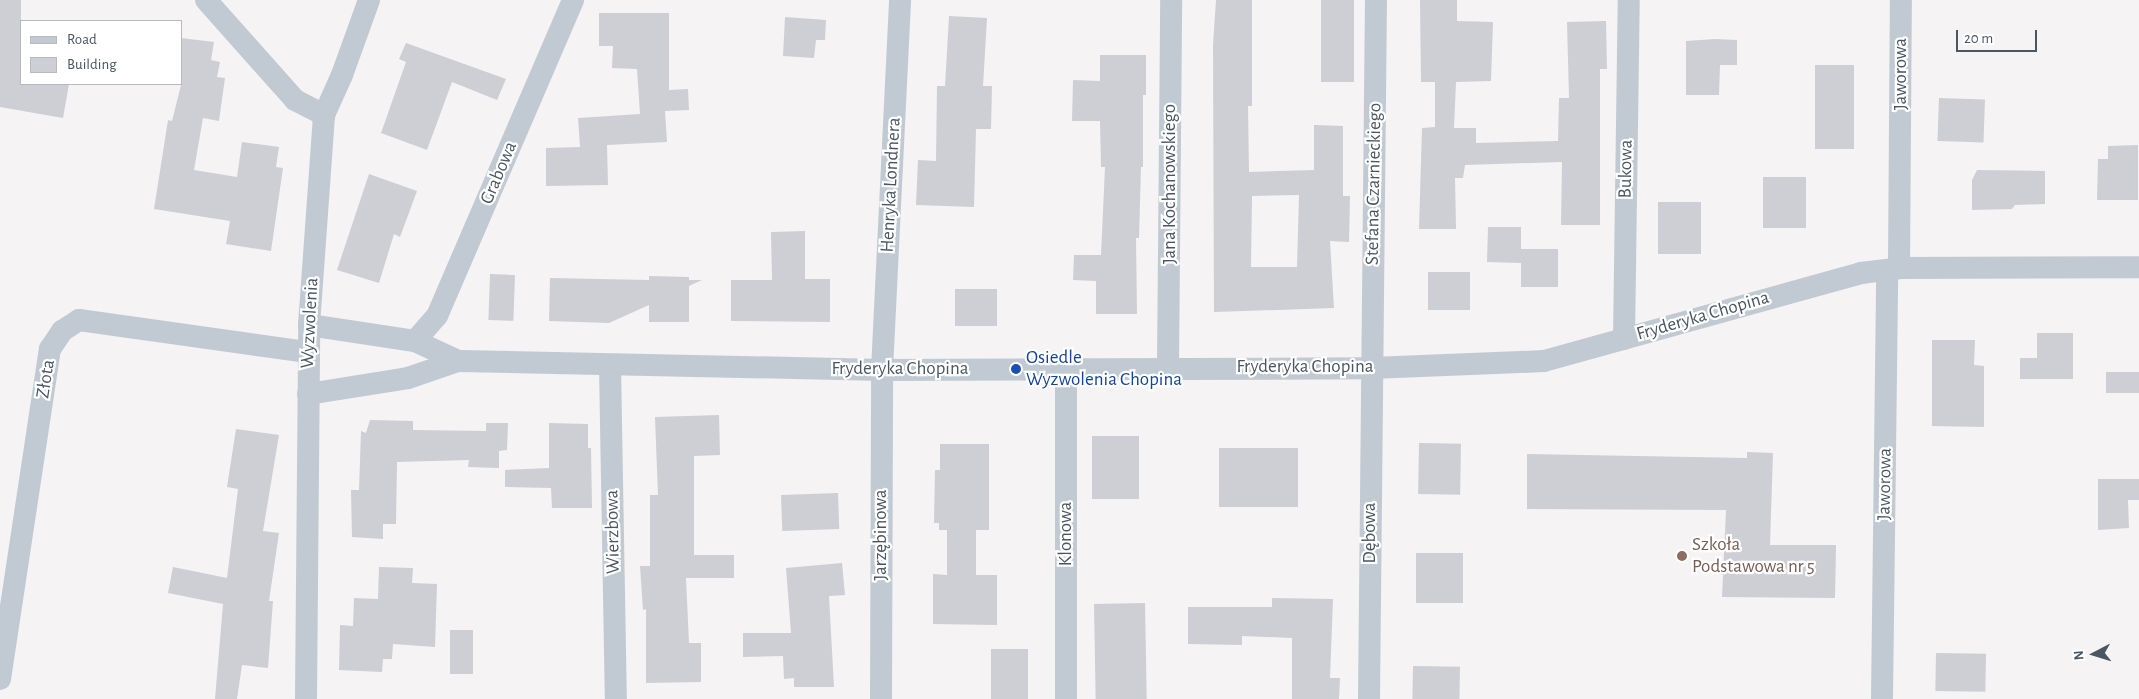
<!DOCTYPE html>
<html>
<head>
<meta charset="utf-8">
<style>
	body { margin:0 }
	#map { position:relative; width:2139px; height:699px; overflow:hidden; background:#f5f3f3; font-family:"Alegreya Sans",sans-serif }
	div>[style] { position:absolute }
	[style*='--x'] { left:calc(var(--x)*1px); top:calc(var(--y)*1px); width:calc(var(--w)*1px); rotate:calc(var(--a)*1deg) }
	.building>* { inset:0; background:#cdcfd5; transform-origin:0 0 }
	.street>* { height:22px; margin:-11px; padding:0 11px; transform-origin:11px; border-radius:11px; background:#c1cad2 }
	.dots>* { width:14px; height:14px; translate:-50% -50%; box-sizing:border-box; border:2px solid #fff; border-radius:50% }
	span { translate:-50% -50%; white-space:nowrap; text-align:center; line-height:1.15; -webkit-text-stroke:4.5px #fff; paint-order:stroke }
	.street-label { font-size:19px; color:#4a5661 }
	.transit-label { font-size:19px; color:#164399 }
	.left { translate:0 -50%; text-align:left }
	.education-label { font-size:19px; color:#785e54 }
	.legend { position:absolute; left:20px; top:20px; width:162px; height:65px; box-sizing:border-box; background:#fff; border:1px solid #b7bbc0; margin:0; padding:6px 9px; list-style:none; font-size:15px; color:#4a5661 }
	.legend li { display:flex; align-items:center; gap:10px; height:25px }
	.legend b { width:25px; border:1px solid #b7bbc0 }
	.north { position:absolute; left:2069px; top:629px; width:50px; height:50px; -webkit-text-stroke:4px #fff; paint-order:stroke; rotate:265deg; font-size:14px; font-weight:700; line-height:20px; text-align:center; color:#4a5661 }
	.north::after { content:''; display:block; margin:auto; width:18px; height:22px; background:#4a5661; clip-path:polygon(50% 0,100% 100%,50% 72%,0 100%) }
	.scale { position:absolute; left:1956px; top:30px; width:81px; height:22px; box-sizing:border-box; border:2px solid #4a5661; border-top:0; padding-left:6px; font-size:15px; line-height:18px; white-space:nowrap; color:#4a5661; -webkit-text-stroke:4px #fff; paint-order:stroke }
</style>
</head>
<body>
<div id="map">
	<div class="building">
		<div style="clip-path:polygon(0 0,21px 0,21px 84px,69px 84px,63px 118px,0 107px)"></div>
		<div style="clip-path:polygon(evenodd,1216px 0,1252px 0,1252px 106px,1248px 106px,1249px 172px,1314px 170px,1314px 125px,1343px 126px,1343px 196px,1350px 196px,1349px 242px,1330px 241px,1334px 308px,1214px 312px,1213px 45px,1216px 0,1299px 195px,1297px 267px,1251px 267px,1252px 196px,1299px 195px)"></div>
		<div style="left:1321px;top:0;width:33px;height:82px"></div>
		<div style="clip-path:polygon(1420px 0,1457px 0,1457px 21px,1493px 22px,1491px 81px,1456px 82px,1454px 128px,1476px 128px,1476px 143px,1558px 141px,1559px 98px,1569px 98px,1567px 22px,1606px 21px,1607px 69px,1600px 69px,1600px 225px,1561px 225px,1562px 162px,1465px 165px,1463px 178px,1455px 178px,1456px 229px,1419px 229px,1422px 128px,1435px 127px,1435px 82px,1421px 82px)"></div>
		<div style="clip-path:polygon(599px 13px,669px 13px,669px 90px,688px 89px,689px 110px,665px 111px,667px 142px,607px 145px,608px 185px,546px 186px,546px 148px,580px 147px,578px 118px,640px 114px,637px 69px,612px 68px,613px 46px,599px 46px)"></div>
		<div style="clip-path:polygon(949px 16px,987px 18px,983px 86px,992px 86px,991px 129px,976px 129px,974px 207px,916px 205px,918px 160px,936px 161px,937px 86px,945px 86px)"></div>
		<div style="clip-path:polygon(785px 17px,826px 20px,825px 40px,816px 40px,814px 58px,783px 56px)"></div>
		<div style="clip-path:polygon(181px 38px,214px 42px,211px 60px,220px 62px,217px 77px,225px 78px,219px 121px,203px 118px,194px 170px,237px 177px,242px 142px,279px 147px,276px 167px,283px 168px,271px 251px,226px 244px,230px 221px,154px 209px,168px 120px,172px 121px,181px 85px)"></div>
		<div style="clip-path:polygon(1715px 39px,1737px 40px,1737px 65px,1720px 65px,1719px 95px,1686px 95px,1686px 41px)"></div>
		<div style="clip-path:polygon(406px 43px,506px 79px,497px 100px,452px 82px,427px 150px,381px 133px,406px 62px,399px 59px)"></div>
		<div style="clip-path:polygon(1100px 55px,1146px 55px,1146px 95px,1143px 95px,1143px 167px,1141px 167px,1139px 238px,1136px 238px,1137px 314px,1096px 314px,1096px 281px,1073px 280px,1074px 255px,1101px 255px,1105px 167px,1101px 167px,1100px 121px,1072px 121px,1073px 80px,1100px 81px)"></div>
		<div style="left:1815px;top:65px;width:39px;height:84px"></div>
		<div style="left:1939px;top:98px;width:46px;height:43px;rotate:2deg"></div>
		<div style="clip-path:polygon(2138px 145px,2138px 200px,2097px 200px,2098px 159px,2108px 159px,2108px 146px)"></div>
		<div style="clip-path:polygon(1977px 170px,2045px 171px,2045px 204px,2015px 205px,2012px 209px,1972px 210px,1972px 180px)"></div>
		<div style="clip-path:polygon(369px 174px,417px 191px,400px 237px,394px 234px,379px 283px,337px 270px)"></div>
		<div style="left:1763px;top:177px;width:43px;height:51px"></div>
		<div style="left:1701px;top:202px;width:52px;height:43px;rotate:90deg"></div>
		<div style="clip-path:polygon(1488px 227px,1521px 227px,1521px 249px,1558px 249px,1558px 287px,1521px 287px,1521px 255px,1521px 263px,1487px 262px)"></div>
		<div style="clip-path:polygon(805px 231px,805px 279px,830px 279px,830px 322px,731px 321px,731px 280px,772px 280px,771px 232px)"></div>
		<div style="left:1428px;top:272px;width:42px;height:38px"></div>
		<div style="left:490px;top:274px;width:25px;height:46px;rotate:2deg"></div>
		<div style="clip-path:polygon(649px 276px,689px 277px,689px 280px,702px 280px,689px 286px,689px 322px,649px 322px,649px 305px,609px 323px,549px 321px,550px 278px,649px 280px)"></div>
		<div style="left:955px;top:289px;width:42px;height:37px"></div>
		<div style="clip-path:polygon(2037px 333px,2073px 333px,2073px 379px,2020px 379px,2020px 358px,2037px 358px)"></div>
		<div style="clip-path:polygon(1932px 340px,1975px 340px,1974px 365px,1984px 366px,1984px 427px,1932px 426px)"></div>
		<div style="left:2106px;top:372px;width:33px;height:21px"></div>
		<div style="clip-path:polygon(719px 415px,720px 455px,694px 456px,694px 555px,734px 555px,734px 578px,686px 578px,689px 643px,701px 643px,701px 682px,646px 683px,646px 609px,643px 610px,640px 566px,650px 566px,650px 495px,658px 495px,655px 417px)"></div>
		<div style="clip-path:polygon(370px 420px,413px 421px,413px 430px,486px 431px,486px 423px,508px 423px,507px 450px,499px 451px,499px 468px,468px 467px,469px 460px,397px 462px,396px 524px,383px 524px,383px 539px,352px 537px,351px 490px,359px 490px,361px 431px,366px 433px)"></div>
		<div style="clip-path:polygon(549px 423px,588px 424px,588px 448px,591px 448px,592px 508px,552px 508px,551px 488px,505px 487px,505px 470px,549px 468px)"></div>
		<div style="clip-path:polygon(236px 429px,279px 435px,263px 531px,279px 533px,269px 601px,273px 601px,268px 668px,242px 665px,237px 699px,215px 699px,223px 604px,168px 593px,173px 567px,227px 578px,238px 489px,227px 487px)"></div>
		<div style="left:1092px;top:436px;width:47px;height:63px"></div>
		<div style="left:1419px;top:443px;width:42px;height:51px;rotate:1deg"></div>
		<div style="clip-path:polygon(940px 444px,989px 444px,989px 530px,976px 530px,976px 575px,997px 575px,997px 625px,933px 624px,933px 574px,947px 575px,947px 530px,939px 530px,939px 523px,934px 523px,935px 470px,940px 470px)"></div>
		<div style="left:1219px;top:448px;width:79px;height:59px"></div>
		<div style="clip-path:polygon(1747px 452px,1773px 453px,1770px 545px,1836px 545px,1835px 598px,1722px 597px,1726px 510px,1527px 509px,1527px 454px,1747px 458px)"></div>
		<div style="clip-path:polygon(2098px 479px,2139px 479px,2139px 500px,2128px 500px,2129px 528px,2098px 530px)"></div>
		<div style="left:838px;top:493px;width:36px;height:57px;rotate:88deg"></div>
		<div style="left:1416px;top:553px;width:47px;height:50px"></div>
		<div style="clip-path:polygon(842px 563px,845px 595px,829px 596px,834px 687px,794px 687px,794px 678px,784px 679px,783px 656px,743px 657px,743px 633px,791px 633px,786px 568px)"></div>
		<div style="clip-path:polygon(379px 567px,413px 568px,412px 583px,437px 584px,435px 647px,393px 644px,392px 659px,383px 659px,382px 672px,339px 670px,340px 625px,353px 626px,354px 598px,378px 599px)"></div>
		<div style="clip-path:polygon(1272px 598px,1333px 599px,1330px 678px,1340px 678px,1339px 699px,1292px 699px,1292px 638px,1242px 636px,1242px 645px,1188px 644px,1188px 607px,1272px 607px)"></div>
		<div style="left:1145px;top:603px;width:96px;height:51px;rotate:89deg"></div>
		<div style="left:450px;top:630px;width:23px;height:44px"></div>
		<div style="left:991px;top:649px;width:37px;height:50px"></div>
		<div style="left:1936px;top:653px;width:50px;height:38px;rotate:1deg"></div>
		<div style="left:1413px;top:666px;width:47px;height:33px;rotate:1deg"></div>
	</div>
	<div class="street">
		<div style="--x:206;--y:0;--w:134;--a:48.3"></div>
		<div style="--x:295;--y:100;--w:33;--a:27"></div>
		<div style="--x:1899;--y:268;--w:268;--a:-89.6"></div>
		<div style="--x:309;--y:325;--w:107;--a:8.6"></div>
		<div style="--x:415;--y:341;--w:47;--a:24.9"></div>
		<div style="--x:1624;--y:339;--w:339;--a:-89.2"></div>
		<div style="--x:415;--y:341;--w:33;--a:-49"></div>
		<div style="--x:437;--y:316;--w:344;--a:-66.7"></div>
		<div style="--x:610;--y:365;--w:334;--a:89"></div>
		<div style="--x:1168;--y:367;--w:367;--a:-89.5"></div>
		<div style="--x:308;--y:394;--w:101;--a:-9.1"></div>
		<div style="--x:408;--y:378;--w:53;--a:-18.8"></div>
		<div style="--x:458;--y:361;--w:424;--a:1.2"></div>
		<div style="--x:882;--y:370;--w:490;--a:-0.2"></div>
		<div style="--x:1372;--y:368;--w:172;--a:-2.3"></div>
		<div style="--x:1544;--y:361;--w:329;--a:-15.5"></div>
		<div style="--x:1861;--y:273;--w:38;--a:-7"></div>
		<div style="--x:1899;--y:268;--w:240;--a:-0.2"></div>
		<div style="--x:0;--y:679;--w:334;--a:-81.4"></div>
		<div style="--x:50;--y:349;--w:22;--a:-56"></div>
		<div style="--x:62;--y:331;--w:20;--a:-33"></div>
		<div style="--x:79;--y:320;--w:231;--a:8"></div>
		<div style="--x:306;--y:699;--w:374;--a:-89.5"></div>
		<div style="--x:309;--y:325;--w:211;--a:-85.9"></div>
		<div style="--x:324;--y:115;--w:44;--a:-65.8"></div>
		<div style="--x:342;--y:75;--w:80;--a:-70.2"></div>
		<div style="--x:881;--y:699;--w:329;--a:-89.8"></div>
		<div style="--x:882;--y:370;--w:370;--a:-87.2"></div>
		<div style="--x:1066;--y:699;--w:330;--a:-90"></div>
		<div style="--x:1369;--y:699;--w:699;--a:-89.43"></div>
		<div style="--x:1882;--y:699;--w:429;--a:-89.3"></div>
	</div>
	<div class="dots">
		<div style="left:1016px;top:369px;background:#1a4fb4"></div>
		<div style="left:1682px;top:556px;background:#8d6e63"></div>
	</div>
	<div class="street-label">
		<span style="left:1901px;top:74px;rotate:-90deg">Jaworowa</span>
		<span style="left:1626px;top:169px;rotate:-89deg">Bukowa</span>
		<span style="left:499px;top:173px;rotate:-67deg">Grabowa</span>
		<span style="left:1170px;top:184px;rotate:-90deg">Jana Kochanowskiego</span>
		<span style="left:1374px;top:184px;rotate:-89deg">Stefana Czarnieckiego</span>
		<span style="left:891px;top:185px;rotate:-87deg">Henryka Londnera</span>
		<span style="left:1703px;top:316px;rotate:-16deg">Fryderyka Chopina</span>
		<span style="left:310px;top:323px;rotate:-87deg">Wyzwolenia</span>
		<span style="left:1305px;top:367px">Fryderyka Chopina</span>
		<span style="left:900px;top:369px">Fryderyka Chopina</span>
		<span style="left:46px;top:379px;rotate:-81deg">Złota</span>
		<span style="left:1885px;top:484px;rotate:-89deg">Jaworowa</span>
		<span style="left:613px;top:532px;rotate:-91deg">Wierzbowa</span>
		<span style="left:1370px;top:533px;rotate:-90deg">Dębowa</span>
		<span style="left:1066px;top:534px;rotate:-90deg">Klonowa</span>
		<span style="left:881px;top:535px;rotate:-90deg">Jarzębinowa</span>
	</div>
	<div class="transit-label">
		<span class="left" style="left:1026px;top:369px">Osiedle<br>Wyzwolenia Chopina</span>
	</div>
	<div class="education-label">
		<span class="left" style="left:1692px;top:556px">Szkoła<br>Podstawowa nr 5</span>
	</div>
	<ul class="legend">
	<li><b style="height:6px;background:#c1cad2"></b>Road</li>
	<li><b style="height:14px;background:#cdcfd5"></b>Building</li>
	</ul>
	<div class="north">N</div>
	<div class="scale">20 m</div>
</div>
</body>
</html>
